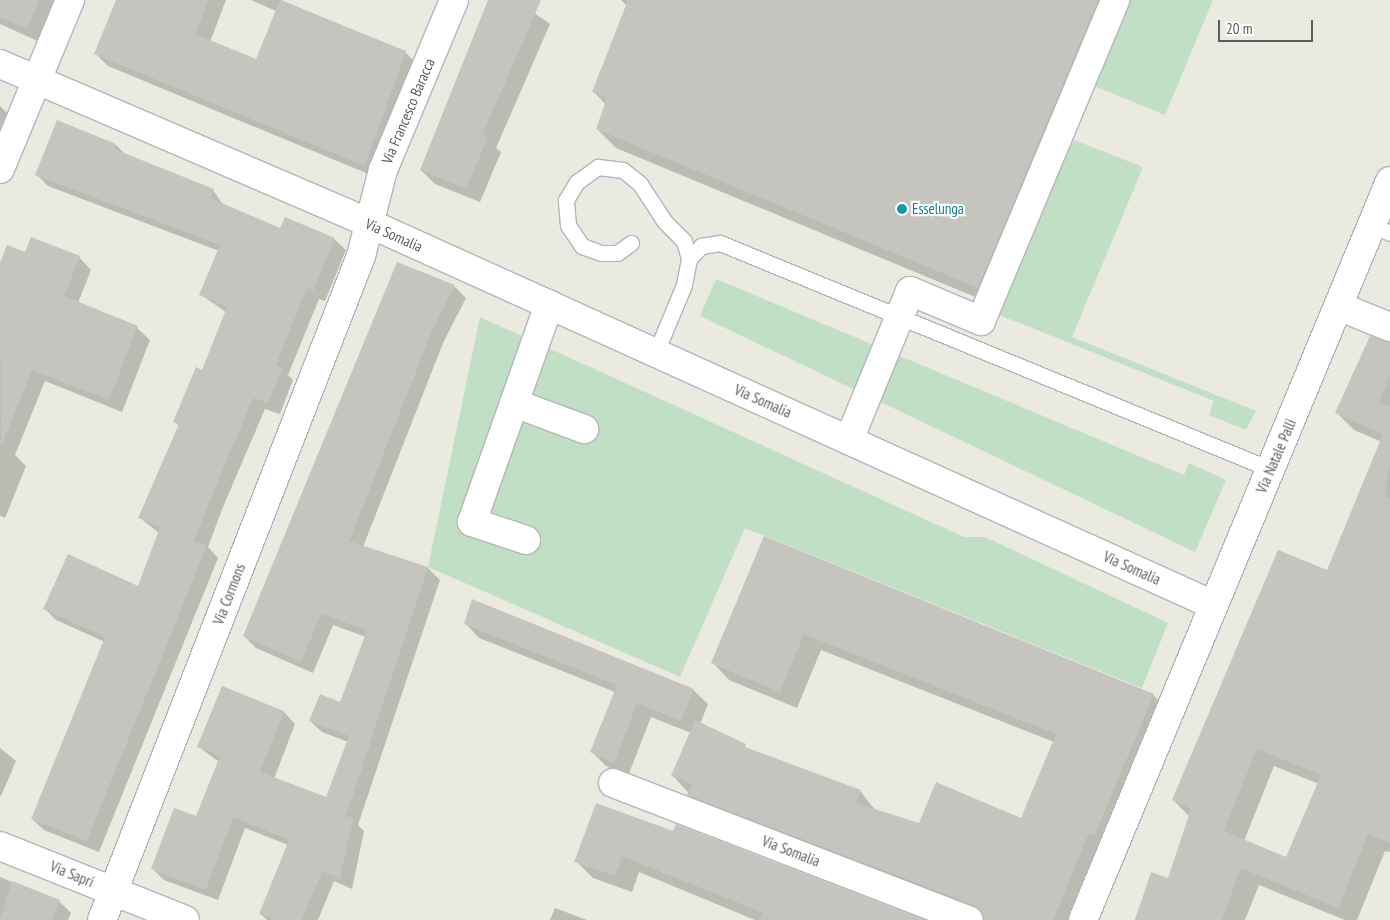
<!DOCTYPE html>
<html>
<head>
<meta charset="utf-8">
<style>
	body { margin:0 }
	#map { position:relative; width:1390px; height:920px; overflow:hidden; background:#eaeae1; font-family:"PT Sans Narrow",sans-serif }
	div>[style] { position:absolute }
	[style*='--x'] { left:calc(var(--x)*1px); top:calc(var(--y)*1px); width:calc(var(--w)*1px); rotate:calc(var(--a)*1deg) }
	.green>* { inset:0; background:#c0dfc5 }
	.shadow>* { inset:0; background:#0003 }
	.building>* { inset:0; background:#c6c4be }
	.roads { filter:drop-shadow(1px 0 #b4b5ba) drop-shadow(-1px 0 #b4b5ba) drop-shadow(0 1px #b4b5ba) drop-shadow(0 -1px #b4b5ba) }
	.lane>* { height:15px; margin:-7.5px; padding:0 7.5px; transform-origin:7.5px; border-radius:7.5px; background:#fff }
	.street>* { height:28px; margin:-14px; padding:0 14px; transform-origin:14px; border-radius:14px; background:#fff }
	.secondary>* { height:28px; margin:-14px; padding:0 14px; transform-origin:14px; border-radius:14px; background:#fff }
	.dots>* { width:14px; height:14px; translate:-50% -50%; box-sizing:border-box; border:2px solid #fff; border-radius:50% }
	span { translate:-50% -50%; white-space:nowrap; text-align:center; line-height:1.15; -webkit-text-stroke:4.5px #fff; paint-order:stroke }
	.street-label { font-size:15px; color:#5a5b60 }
	.culture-label { font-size:15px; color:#0d838f }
	.left { translate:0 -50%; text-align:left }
	.scale { position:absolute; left:1218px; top:20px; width:95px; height:22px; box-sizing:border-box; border:2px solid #5a5b60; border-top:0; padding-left:6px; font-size:15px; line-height:18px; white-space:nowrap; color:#5a5b60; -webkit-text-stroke:4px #fff; paint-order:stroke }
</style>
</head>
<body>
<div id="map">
	<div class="green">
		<div style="clip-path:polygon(1127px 0,1213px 0,1165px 115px,1092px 85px)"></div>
		<div style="clip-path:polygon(1069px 138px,1143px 167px,1072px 337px,1256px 411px,1246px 430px,1209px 415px,1214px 401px,997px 314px)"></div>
		<div style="clip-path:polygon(716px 279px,1184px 475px,1189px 463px,1226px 480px,1195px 552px,700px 316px)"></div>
		<div style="clip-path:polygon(480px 317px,964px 537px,985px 537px,1168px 623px,1142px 688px,745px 528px,680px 677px,428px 567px)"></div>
	</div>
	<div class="shadow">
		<div style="clip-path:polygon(0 0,60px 0,42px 43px,0 24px)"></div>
		<div style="clip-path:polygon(126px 0,226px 0,210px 42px,257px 61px,276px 11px,251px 0,281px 0,405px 52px,418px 65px,378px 178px,108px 66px,95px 53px)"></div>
		<div style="clip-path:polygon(490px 0,516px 0,550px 24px,496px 148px,501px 152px,480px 202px,435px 184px,421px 170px)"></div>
		<div style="clip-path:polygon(621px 0,1131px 0,1120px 13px,997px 306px,616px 148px,597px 129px,606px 105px,594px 92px,627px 6px)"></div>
		<div style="clip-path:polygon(0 106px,7px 113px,0 129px)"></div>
		<div style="clip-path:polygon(116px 145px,126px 155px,213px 190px,223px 205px,280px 230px,334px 239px,346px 250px,325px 301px,319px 299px,288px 375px,293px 380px,280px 414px,265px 409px,223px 507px,208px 547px,218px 558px,99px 852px,44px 830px,32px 819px,105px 642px,56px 620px,44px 608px,138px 587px,159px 533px,140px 518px,180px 427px,174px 421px,203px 372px,226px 312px,201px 295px,219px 251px,48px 186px,37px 175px)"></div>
		<div style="clip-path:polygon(8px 246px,26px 253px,79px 257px,91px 270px,78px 303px,137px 328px,150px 340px,122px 412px,45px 381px,15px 455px,26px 466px,5px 518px,0 516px,0 265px)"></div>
		<div style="clip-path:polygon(398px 264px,454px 286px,466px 298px,443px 343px,363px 547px,428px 568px,440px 580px,358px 825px,364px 831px,352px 889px,334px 881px,318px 920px,267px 920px,261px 914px,288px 845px,245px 828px,218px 900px,164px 880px,152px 868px,197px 818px,219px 762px,199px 747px,222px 688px,284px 712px,295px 724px,274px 779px,326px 799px,348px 742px,322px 732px,310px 721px,341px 704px,366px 637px,333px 625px,313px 673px,256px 648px,244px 636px)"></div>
		<div style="clip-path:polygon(evenodd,1370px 337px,1390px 340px,1390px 852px,1385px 851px,1357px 920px,1345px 920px,1259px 885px,1245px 920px,1135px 920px,1151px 873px,1168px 879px,1190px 817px,1173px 800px,1328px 571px,1382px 442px,1354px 430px,1336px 412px,1370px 337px,1274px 766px,1319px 784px,1287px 859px,1244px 841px,1274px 766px)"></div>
		<div style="clip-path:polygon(765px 538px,1153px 695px,1170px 712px,1076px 920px,984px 920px,705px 811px,673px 776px,691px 733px,651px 717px,628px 776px,606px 766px,592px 752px,615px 692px,479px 638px,465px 623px,693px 690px,708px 704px,700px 724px,752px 751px,860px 791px,876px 811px,920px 825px,1022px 819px,1054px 742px,821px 650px,797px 708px,729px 680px,713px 663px)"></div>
		<div style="clip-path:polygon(0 748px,16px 761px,1px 796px,0 796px)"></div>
		<div style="clip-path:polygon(597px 805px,921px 920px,755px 920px,639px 872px,632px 892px,593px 878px,576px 861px)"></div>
		<div style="clip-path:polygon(0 877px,59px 901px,71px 913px,68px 920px,0 920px)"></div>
		<div style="clip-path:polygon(555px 908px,587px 920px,550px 920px)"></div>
	</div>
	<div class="building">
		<div style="clip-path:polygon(0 0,39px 0,27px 29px,0 17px)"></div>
		<div style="clip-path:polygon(116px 0,208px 0,195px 34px,256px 59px,280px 0,406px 51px,365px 166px,94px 54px)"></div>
		<div style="clip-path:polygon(488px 0,541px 0,482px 135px,488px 137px,466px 189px,420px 170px)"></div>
		<div style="clip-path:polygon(628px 0,1098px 0,978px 288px,596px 129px,607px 98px,592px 92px)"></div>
		<div style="clip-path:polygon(57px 120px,116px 144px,114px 149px,214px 189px,210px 198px,280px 228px,285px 217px,335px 238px,313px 291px,307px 288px,276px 365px,282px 368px,268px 403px,253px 398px,212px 495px,194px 541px,207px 545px,87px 841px,31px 819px,105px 637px,43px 609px,68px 554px,138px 586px,160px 527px,138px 518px,179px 424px,173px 422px,196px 367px,202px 370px,227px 307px,199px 295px,220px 245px,35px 175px)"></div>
		<div style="clip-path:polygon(31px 237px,80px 256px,64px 296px,138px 326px,109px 400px,32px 370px,1px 447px,0 263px,7px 245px,25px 252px)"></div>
		<div style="clip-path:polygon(397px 262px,455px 285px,432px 331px,349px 541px,428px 567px,346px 816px,353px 818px,340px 878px,322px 871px,302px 920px,274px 920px,259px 914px,289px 840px,233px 817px,206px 890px,151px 869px,174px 808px,196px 816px,220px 756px,197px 747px,222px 686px,284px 711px,260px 772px,326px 797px,349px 736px,309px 721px,320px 694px,340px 702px,367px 630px,321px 614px,301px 662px,243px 636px)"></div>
		<div style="clip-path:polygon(evenodd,1370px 336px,1390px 342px,1390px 376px,1379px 402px,1390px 406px,1390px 463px,1384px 496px,1390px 499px,1390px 843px,1368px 834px,1338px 908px,1241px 868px,1222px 920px,1136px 920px,1151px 872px,1168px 878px,1191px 809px,1172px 800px,1278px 550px,1327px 570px,1383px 434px,1335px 413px,1370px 336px,1257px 749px,1321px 775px,1286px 857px,1224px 831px,1257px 749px)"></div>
		<div style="clip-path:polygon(764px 536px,1154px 694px,1094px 836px,1089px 833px,1053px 920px,983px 920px,974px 905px,687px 795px,692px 784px,671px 776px,695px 720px,746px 744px,745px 747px,861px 790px,856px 803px,919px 823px,936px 782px,1021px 818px,1056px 734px,804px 634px,780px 692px,711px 663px)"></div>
		<div style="clip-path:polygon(472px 599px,694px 689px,681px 721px,637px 703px,614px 763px,590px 752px,617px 685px,464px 624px)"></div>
		<div style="clip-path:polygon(596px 803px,673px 831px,676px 824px,925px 920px,760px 920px,763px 913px,622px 856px,615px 876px,574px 862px)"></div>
		<div style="clip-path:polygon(12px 881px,60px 900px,52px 920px,0 920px)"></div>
	</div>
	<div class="roads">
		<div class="lane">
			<div style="--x:1372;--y:226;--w:19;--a:21"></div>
			<div style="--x:631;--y:243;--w:17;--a:144"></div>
			<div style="--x:617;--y:253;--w:16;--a:180"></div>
			<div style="--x:601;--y:253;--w:20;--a:-160"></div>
			<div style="--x:582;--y:246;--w:25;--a:-124"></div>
			<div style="--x:568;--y:225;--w:25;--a:-95"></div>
			<div style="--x:566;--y:200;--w:21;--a:-59"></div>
			<div style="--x:577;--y:182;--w:26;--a:-36"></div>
			<div style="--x:598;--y:167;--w:25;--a:7"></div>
			<div style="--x:623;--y:170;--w:22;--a:39"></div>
			<div style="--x:640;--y:184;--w:45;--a:56.7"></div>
			<div style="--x:665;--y:222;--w:27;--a:45"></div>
			<div style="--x:684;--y:241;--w:19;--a:74"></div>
			<div style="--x:689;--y:259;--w:26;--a:101"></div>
			<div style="--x:684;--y:285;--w:73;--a:112.7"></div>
			<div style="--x:689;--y:259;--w:18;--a:-47"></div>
			<div style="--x:701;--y:246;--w:19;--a:-9"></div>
			<div style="--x:720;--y:243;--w:595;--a:22.34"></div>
		</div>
		<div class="street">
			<div style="--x:0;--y:64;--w:374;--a:23.3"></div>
			<div style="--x:344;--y:212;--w:954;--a:24.33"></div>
			<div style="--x:0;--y:169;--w:183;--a:-67.5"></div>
			<div style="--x:1338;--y:306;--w:56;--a:22"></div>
			<div style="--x:514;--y:403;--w:75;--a:20.4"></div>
			<div style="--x:849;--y:440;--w:161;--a:-67.7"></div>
			<div style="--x:910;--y:291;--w:77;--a:22.9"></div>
			<div style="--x:981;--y:321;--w:348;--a:-67.3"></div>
			<div style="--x:526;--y:540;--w:57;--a:-161.6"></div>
			<div style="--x:472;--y:522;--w:231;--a:-70.5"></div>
			<div style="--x:613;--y:783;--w:381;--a:21.1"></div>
			<div style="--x:0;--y:846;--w:199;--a:21.8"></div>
			<div style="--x:102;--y:920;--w:713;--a:-68.69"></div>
			<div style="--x:361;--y:256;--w:89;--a:-75.7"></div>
			<div style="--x:383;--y:170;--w:184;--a:-67.3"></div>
		</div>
		<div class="secondary">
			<div style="--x:1083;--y:920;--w:800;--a:-67.44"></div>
		</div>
	</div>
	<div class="dots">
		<div style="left:902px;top:209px;background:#0f9aa8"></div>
	</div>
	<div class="street-label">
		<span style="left:408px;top:111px;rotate:-67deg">Via Francesco Baracca</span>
		<span style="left:394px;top:235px;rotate:24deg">Via Somalia</span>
		<span style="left:763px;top:401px;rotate:24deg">Via Somalia</span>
		<span style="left:1276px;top:456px;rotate:-67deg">Via Natale Palli</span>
		<span style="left:1132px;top:568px;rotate:24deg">Via Somalia</span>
		<span style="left:229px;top:594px;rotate:-69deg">Via Cormons</span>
		<span style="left:791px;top:851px;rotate:21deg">Via Somalia</span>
		<span style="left:72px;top:874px;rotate:22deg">Via Sapri</span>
	</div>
	<div class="culture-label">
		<span class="left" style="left:912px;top:209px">Esselunga</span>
	</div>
	<div class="scale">20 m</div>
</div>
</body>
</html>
